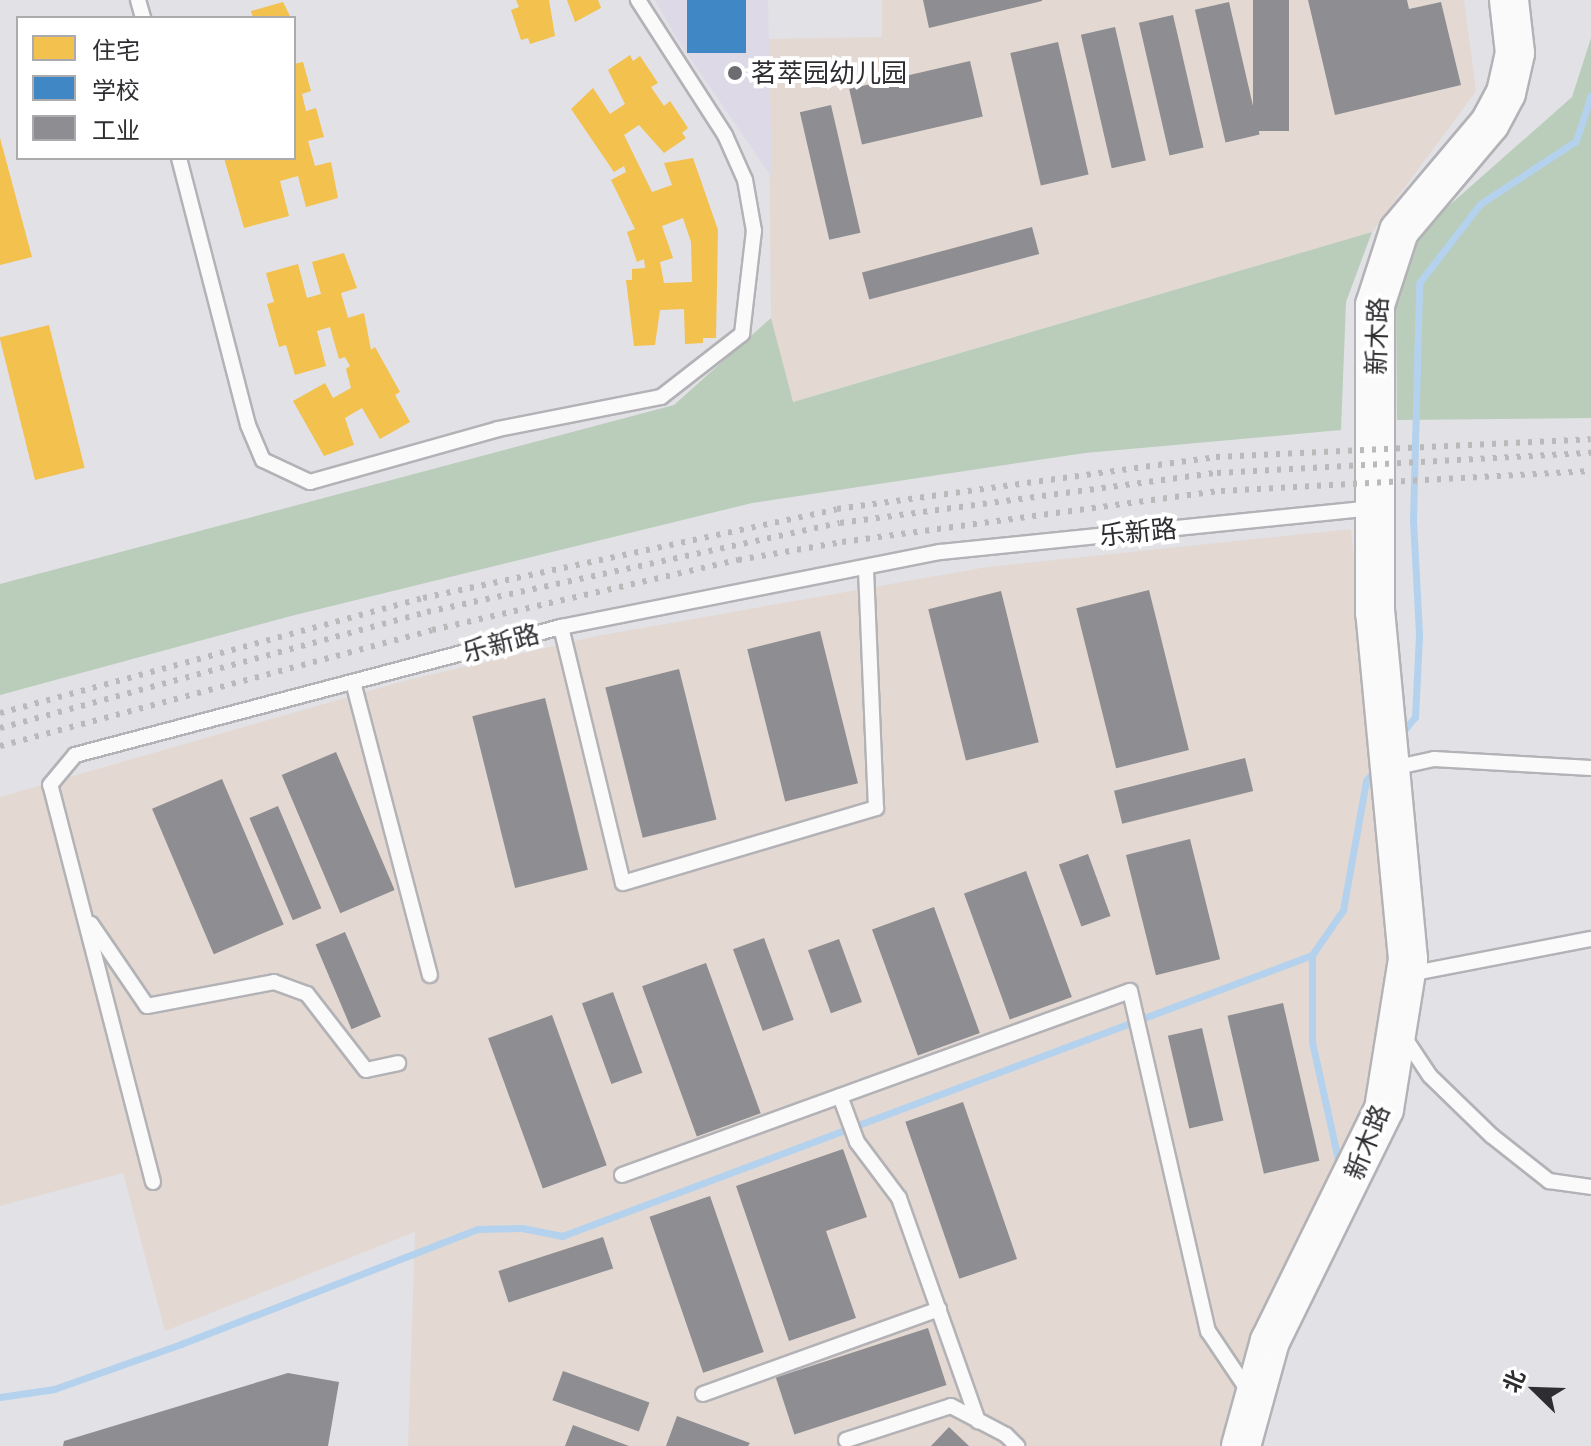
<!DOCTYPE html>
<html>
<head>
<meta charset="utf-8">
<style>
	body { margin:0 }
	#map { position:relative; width:1591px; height:1446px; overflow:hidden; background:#e2e1e6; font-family:"Noto Sans","Noto Sans SC",sans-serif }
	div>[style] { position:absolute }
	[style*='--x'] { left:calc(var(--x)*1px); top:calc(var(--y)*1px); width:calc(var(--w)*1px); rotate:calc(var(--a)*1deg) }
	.industrial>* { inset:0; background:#e3d9d2 }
	.education>* { inset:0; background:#ddd9e7 }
	.green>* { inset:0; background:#b9cdba }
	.homes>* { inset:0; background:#f2c14e; transform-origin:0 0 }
	.schools>* { inset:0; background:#3f88c5; transform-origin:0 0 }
	.industry>* { inset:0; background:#8d8d92; transform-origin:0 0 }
	.stream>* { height:7px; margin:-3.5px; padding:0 3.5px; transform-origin:3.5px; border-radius:3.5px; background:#b4d2ed }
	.roads { filter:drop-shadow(2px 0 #b3b2b6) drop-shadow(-2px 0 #b3b2b6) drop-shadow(0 2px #b3b2b6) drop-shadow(0 -2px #b3b2b6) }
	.lane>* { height:14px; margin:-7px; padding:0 7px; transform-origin:7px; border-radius:7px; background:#fbfafb }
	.secondary>* { height:38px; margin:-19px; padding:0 19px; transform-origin:19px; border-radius:19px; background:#fbfafb }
	.rail>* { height:6px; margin-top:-3px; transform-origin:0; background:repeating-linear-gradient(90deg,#bababb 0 4px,transparent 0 12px) }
	.dots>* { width:22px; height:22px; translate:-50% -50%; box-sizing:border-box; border:4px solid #fff; border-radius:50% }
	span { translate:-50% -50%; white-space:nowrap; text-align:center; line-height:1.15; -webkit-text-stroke:8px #fff; paint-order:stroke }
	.poi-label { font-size:26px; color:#2e2d31 }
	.left { translate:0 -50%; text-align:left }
	.street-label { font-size:26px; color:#2e2d31 }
	.legend { position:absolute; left:16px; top:16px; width:280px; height:144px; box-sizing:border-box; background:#fff; border:2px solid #ababad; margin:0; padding:10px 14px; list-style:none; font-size:24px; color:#2e2d31 }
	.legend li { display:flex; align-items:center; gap:16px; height:40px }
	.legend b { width:40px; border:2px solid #ababad }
	.north { position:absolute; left:1495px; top:1350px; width:80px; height:80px; -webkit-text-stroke:6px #fff; paint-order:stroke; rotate:293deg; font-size:22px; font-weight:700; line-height:32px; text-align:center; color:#2e2d31 }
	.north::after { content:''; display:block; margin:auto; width:28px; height:36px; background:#2e2d31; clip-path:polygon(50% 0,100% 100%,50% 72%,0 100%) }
</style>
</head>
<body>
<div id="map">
	<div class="industrial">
		<div style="clip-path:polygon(882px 0,1464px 0,1476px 91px,1372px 232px,792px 402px,771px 318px,768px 39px,882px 37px)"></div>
		<div style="clip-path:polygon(1351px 529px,1394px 959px,1371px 1105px,1227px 1446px,408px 1446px,415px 1232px,165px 1331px,123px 1173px,0 1206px,0 797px,404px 681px,597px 636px,987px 567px)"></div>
	</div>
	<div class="education">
		<div style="clip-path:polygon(655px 0,768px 0,772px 178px,676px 37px)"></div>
	</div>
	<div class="green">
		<div style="clip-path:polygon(1591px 38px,1591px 418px,1397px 420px,1396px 302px,1418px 233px,1572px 97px)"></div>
		<div style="clip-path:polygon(1372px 232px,1346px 302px,1341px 430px,1085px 453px,752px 503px,291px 616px,0 695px,0 584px,674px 405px,771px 318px,793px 402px)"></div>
	</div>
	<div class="homes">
		<div style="clip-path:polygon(516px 0,549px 0,555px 36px,530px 44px,528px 38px,521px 40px,511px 10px,519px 7px)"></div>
		<div style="clip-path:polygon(567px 0,598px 0,601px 8px,575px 22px)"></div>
		<div style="clip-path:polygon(283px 2px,291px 18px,253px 18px,251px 11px)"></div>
		<div style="clip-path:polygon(evenodd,630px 55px,633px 61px,640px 56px,658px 83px,651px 87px,664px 106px,670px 101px,688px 128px,682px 133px,686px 138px,664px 153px,639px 125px,624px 135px,652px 192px,672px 185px,664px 163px,693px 158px,718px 230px,716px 338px,703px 338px,703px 343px,685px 344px,684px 309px,660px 310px,655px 345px,634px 346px,626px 280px,632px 280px,632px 269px,645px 268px,644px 259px,637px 262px,627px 232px,635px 229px,611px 180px,626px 172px,624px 166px,614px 172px,571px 109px,593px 88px,610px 114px,625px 104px,608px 70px,630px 55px,683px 218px,691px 242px,692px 282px,664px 283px,660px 262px,673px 258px,662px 226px,683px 218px)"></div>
		<div style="clip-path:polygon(303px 62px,311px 91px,302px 94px,306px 111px,316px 108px,324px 137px,308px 141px,315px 166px,331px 162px,338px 198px,306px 207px,298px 176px,280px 181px,289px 216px,244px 228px,224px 158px,294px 158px,294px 64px)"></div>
		<div style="clip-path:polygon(0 138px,32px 257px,0 265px)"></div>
		<div style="clip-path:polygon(344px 253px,357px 288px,341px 293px,348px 318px,364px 313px,371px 350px,375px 347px,400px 392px,395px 395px,410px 422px,380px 439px,362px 408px,345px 418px,354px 445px,324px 456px,293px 401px,325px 383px,333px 398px,351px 388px,346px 369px,350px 366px,345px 357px,339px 359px,330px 327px,317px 331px,326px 366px,295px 375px,286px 345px,279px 347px,267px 304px,274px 302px,266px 273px,298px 264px,307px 298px,321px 294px,312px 262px)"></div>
		<div style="left:49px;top:325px;width:147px;height:51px;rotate:76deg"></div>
	</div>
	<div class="schools">
		<div style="left:687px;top:0;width:59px;height:53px"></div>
	</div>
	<div class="industry">
		<div style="clip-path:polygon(923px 0,1042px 0,1042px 1px,929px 28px)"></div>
		<div style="left:1253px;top:0;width:36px;height:131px"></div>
		<div style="clip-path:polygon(1308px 0,1407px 0,1409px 9px,1441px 2px,1461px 85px,1335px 115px)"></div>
		<div style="left:1229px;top:2px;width:136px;height:35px;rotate:77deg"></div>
		<div style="left:1173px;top:15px;width:136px;height:35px;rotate:77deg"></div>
		<div style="left:1115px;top:27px;width:137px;height:35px;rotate:77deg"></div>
		<div style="left:1058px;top:42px;width:136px;height:49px;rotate:77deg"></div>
		<div style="left:970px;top:61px;width:57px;height:124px;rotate:77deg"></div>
		<div style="left:831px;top:105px;width:131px;height:32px;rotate:77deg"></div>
		<div style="left:1032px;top:227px;width:28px;height:176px;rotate:75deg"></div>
		<div style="left:1149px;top:590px;width:165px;height:75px;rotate:76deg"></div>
		<div style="left:1001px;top:591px;width:156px;height:75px;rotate:76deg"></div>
		<div style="left:820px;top:631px;width:157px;height:75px;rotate:76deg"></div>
		<div style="left:679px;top:669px;width:155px;height:76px;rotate:76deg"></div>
		<div style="left:545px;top:698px;width:177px;height:75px;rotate:76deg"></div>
		<div style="left:336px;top:752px;width:150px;height:59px;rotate:67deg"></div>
		<div style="left:1245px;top:758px;width:34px;height:135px;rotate:76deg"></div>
		<div style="left:222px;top:779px;width:158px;height:76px;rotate:67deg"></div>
		<div style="left:278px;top:806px;width:111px;height:31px;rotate:67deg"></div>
		<div style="left:1190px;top:839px;width:124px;height:66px;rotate:76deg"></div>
		<div style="left:1088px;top:854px;width:66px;height:31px;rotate:70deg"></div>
		<div style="left:1026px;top:871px;width:134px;height:66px;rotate:70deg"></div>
		<div style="left:934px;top:907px;width:134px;height:66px;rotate:70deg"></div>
		<div style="left:345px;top:932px;width:92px;height:32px;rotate:67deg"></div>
		<div style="left:764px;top:938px;width:87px;height:33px;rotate:70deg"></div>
		<div style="left:839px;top:939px;width:67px;height:33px;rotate:70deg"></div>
		<div style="left:706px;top:963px;width:160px;height:68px;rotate:70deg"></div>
		<div style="left:613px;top:992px;width:86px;height:33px;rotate:70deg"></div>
		<div style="left:1283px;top:1003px;width:162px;height:57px;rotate:77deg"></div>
		<div style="left:552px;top:1015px;width:160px;height:68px;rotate:70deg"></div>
		<div style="left:1202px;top:1028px;width:95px;height:35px;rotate:77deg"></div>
		<div style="left:963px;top:1102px;width:166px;height:61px;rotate:71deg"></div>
		<div style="clip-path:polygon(843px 1149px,867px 1217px,826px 1231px,856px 1318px,789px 1341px,736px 1186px)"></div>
		<div style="left:710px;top:1196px;width:165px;height:64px;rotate:71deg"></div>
		<div style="left:603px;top:1237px;width:33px;height:110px;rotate:72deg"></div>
		<div style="left:928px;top:1328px;width:60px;height:160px;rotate:72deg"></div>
		<div style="left:563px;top:1371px;width:92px;height:31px;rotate:20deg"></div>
		<div style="clip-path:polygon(288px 1373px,339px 1382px,328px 1446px,63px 1446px,64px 1441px)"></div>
		<div style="clip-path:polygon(677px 1416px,750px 1443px,748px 1446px,666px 1446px)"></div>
		<div style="clip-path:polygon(573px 1425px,629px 1446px,565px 1446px)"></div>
		<div style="clip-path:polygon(949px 1427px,969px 1446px,931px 1446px)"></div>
	</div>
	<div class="stream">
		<div style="--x:1401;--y:734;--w:22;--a:-51"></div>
		<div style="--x:1415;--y:717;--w:83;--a:-87.2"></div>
		<div style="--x:1419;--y:634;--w:114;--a:-93"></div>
		<div style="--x:1413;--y:520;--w:237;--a:-88.5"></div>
		<div style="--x:1419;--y:283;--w:100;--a:-52.3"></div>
		<div style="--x:1480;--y:204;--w:115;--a:-33.3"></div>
		<div style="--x:1576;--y:141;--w:48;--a:-71.9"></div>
		<div style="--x:1312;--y:955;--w:87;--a:90"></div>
		<div style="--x:1312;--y:1042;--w:129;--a:77.5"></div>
		<div style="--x:0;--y:1397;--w:55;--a:-8.4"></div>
		<div style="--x:54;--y:1389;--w:135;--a:-19.5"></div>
		<div style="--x:181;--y:1344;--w:318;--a:-21.2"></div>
		<div style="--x:477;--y:1229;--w:45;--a:-1.3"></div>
		<div style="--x:522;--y:1228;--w:41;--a:11.3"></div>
		<div style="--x:562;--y:1236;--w:801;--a:-20.54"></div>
		<div style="--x:1312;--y:955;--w:55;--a:-55.4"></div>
		<div style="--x:1343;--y:910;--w:131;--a:-79.9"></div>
		<div style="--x:1366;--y:781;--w:18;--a:-52"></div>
	</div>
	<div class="roads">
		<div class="lane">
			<div style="--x:138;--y:0;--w:19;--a:74"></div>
			<div style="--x:179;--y:158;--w:276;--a:75.5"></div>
			<div style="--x:248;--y:425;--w:38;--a:67"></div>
			<div style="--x:263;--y:460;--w:52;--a:25.1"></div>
			<div style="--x:310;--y:482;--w:195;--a:-15.7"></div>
			<div style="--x:498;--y:429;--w:166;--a:-11.1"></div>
			<div style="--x:661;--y:397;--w:103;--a:-37.9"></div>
			<div style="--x:742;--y:334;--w:104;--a:-83.4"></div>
			<div style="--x:754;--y:231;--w:52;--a:-100"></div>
			<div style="--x:745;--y:180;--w:49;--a:-114"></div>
			<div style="--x:725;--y:135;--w:161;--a:-122.8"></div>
			<div style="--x:561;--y:627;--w:263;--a:76.4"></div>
			<div style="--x:623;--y:883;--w:264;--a:-16.5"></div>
			<div style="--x:876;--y:808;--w:241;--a:-92.4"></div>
			<div style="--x:353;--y:682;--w:303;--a:75.3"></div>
			<div style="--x:1393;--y:768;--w:42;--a:-12.4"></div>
			<div style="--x:1434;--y:759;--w:157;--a:3.3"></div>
			<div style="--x:91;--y:924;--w:99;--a:55.7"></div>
			<div style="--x:147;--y:1006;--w:129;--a:-10.7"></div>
			<div style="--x:274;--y:982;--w:35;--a:20"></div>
			<div style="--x:307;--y:994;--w:96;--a:52.2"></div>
			<div style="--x:366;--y:1070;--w:33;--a:-12"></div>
			<div style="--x:1409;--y:974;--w:185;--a:-10.9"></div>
			<div style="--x:1402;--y:1034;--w:50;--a:56.3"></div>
			<div style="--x:1430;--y:1076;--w:86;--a:44.1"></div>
			<div style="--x:1492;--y:1136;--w:73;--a:38.3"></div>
			<div style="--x:1549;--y:1181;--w:42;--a:8.1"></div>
			<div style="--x:840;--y:1096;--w:49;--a:69.7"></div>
			<div style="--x:857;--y:1142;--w:70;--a:53.1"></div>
			<div style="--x:899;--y:1198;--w:237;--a:70.5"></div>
			<div style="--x:622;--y:1175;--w:540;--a:-19.91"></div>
			<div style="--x:1130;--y:991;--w:349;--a:77.1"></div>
			<div style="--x:1208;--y:1331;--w:73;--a:56.1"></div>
			<div style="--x:153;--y:1182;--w:410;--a:-104.5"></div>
			<div style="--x:50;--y:785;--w:39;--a:-50"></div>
			<div style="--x:75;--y:755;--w:503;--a:-14.76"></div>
			<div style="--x:561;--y:627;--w:386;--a:-11.2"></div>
			<div style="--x:940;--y:552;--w:436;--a:-5.8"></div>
			<div style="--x:703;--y:1394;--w:251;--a:-19.8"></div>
			<div style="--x:846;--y:1440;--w:110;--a:-17.9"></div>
			<div style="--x:951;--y:1406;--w:62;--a:27.8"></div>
			<div style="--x:1006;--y:1435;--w:16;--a:45"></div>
		</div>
		<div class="secondary">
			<div style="--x:1241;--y:1446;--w:109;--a:-74.6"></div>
			<div style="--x:1270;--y:1341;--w:258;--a:-63.8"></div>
			<div style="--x:1384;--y:1109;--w:152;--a:-80.9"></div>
			<div style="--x:1408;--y:959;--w:348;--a:-95.4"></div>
			<div style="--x:1375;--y:613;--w:308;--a:-90"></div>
			<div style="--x:1375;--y:305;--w:78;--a:-72"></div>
			<div style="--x:1399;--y:231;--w:141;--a:-49.9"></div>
			<div style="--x:1490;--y:123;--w:34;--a:-62"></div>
			<div style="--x:1506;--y:93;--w:41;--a:-77.3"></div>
			<div style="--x:1515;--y:53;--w:53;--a:-96.5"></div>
		</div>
	</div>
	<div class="rail">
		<div style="--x:0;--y:713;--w:438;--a:-15.2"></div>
		<div style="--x:423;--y:598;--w:423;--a:-12.1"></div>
		<div style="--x:837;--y:509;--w:383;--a:-7.8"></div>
		<div style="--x:1216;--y:457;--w:375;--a:-2.7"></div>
		<div style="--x:0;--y:728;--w:442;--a:-15.2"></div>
		<div style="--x:427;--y:612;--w:422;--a:-12.2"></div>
		<div style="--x:840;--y:523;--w:380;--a:-7.6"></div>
		<div style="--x:1217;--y:473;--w:375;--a:-3.1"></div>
		<div style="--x:0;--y:746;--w:447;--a:-15"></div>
		<div style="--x:432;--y:630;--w:314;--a:-12.9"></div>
		<div style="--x:738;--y:560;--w:106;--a:-9.8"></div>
		<div style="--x:842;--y:542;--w:382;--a:-7.7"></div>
		<div style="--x:1221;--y:491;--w:371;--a:-3.1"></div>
	</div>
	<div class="dots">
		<div style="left:735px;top:73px;background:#6d6c70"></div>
	</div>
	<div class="poi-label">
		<span class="left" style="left:751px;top:73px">茗萃园幼儿园</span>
	</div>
	<div class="street-label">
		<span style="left:1377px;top:336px;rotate:-88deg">新木路</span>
		<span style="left:1138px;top:532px;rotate:-6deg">乐新路</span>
		<span style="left:501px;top:643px;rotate:-15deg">乐新路</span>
		<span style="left:1367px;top:1142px;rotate:-68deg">新木路</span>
	</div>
	<ul class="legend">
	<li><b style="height:22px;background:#f2c14e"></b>住宅</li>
	<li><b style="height:22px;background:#3f88c5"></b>学校</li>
	<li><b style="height:22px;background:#8d8d92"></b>工业</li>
	</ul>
	<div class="north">北</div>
</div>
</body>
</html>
